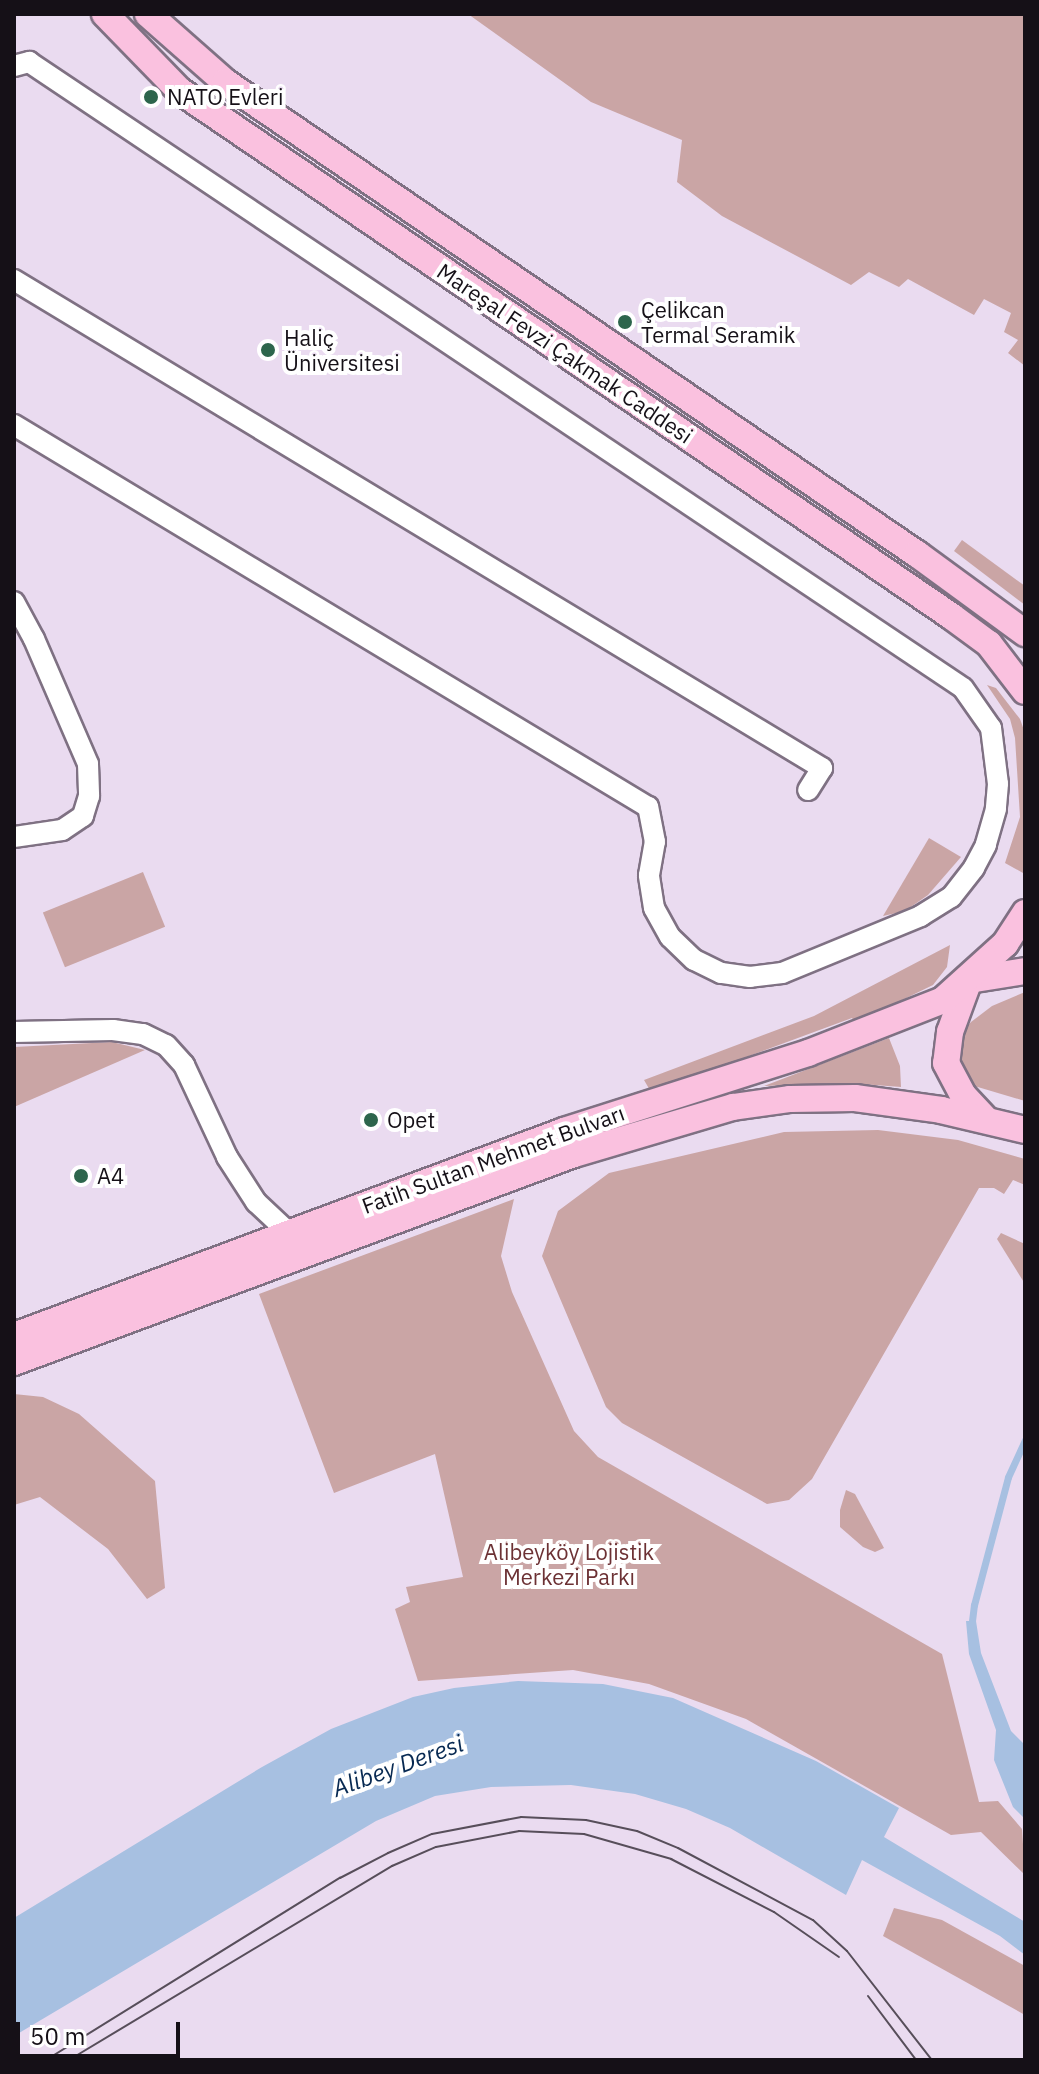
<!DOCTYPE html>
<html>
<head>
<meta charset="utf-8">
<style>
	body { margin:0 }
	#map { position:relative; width:1039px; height:2074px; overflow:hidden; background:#eadbf0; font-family:"IBM Plex Sans",sans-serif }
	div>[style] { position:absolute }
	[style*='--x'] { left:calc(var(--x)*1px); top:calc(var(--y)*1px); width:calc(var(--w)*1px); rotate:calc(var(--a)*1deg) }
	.green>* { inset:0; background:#caa5a5; transform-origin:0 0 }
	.water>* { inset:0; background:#a7c0e1 }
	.stream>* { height:7px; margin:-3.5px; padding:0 3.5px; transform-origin:3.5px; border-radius:3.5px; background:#a7c0e1 }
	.roads { filter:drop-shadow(2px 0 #7f7183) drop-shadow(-2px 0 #7f7183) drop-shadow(0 2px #7f7183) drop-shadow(0 -2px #7f7183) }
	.minor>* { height:20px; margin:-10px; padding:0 10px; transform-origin:10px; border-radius:10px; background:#fff }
	.major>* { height:26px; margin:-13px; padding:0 13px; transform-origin:13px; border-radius:13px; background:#fac1df }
	.tram>* { height:2px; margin:-1px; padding:0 1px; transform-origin:1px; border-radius:1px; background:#574e5a }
	.dots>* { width:22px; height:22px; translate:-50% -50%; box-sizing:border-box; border:4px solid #fff; border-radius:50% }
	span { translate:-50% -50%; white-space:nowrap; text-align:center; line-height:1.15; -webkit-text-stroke:8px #fff; paint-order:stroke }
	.poi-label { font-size:22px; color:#151017 }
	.left { translate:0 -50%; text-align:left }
	.street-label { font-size:22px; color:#151017 }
	.park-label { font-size:22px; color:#6c3134 }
	.water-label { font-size:24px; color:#072952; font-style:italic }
	.frame { position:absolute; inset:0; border:16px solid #151017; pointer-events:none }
	.scale { position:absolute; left:16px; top:2022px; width:164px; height:36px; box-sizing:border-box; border:4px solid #151017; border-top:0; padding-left:10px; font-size:24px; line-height:28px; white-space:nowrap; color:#151017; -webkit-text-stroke:6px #fff; paint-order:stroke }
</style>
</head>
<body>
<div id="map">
	<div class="green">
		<div style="clip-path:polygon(468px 14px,1025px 14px,1025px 366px,1008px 353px,1018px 340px,1004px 332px,1011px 313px,984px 299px,974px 315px,908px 279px,899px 287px,869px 272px,851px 285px,722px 216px,677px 182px,682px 140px,591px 102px)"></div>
		<div style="clip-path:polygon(962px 540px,1025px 586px,1025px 605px,954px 551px)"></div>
		<div style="clip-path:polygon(987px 685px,996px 688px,1020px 719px,1025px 733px,1023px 873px,1005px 863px,1020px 817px,1015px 738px,1010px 719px)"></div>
		<div style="clip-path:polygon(929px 838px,961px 857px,928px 895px,905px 911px,883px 916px)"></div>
		<div style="left:143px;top:872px;width:59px;height:108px;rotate:68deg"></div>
		<div style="clip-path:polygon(950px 945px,947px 967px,933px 985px,855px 1023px,852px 1018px,651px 1092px,644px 1080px,814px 1016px)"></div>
		<div style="clip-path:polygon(1025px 992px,1025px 1101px,971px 1085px,955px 1056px,959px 1036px,971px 1022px,992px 1006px)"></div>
		<div style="clip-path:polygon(889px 1038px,900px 1066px,901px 1087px,848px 1083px,764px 1086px)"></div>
		<div style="clip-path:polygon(112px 1042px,145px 1050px,14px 1107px,14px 1047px)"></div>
		<div style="clip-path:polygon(878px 1130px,958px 1140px,1025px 1159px,1025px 1185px,1013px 1180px,1004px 1194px,994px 1188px,979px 1188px,812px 1479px,789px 1500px,767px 1504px,622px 1423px,606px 1407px,542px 1256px,558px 1211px,609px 1173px,784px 1132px)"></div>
		<div style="clip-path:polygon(514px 1199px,501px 1256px,512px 1292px,574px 1431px,598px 1457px,942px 1654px,979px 1802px,998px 1801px,1022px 1829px,1025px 1875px,981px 1832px,951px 1835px,746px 1719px,649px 1684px,573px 1670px,418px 1681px,395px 1609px,410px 1602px,406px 1587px,463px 1577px,435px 1454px,334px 1493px,259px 1294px)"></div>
		<div style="clip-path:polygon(1001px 1233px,1025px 1244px,1025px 1284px,997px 1239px)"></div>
		<div style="clip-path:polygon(14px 1394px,43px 1397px,79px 1414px,155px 1481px,165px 1588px,147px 1599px,108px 1549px,40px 1497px,14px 1505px)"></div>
		<div style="clip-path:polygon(846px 1490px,855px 1494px,884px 1548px,875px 1552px,863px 1547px,840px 1527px,840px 1510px)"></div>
		<div style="clip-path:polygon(894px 1908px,942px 1920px,1025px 1966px,1025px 2015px,883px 1936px)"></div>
	</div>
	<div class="water">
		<div style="clip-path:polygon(966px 1621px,976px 1621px,981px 1653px,1011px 1731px,1025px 1745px,1025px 1819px,1013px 1807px,994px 1760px,996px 1730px,969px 1654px)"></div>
		<div style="clip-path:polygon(518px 1681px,603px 1684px,673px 1698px,816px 1761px,899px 1808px,884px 1837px,1025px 1922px,1025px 1955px,1000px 1936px,862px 1860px,846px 1895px,730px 1828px,686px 1809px,635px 1794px,571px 1785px,491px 1787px,435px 1796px,376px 1821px,14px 2036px,14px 1918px,262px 1767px,331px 1729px,413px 1697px,454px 1688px)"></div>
	</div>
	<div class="stream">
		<div style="--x:971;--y:1629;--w:24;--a:-83"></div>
		<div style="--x:974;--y:1605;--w:132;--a:-75.1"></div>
		<div style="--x:1008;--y:1477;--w:41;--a:-65.3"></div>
	</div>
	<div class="roads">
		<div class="minor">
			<div style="--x:14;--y:66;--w:16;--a:-15"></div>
			<div style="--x:29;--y:62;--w:1124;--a:33.83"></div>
			<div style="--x:963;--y:688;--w:49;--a:55"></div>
			<div style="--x:991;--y:728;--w:56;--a:82.9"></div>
			<div style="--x:998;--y:784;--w:25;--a:95"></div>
			<div style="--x:996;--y:809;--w:37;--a:106"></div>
			<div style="--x:986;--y:845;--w:26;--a:118"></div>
			<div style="--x:974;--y:868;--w:37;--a:128"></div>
			<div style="--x:951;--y:897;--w:36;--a:148"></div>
			<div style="--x:921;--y:916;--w:150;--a:157.7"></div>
			<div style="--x:782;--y:973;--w:32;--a:173"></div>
			<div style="--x:750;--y:977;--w:29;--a:-172"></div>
			<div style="--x:721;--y:973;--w:30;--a:-154"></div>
			<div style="--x:694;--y:960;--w:33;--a:-136"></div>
			<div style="--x:670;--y:937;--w:33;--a:-119"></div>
			<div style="--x:654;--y:908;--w:33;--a:-99"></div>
			<div style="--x:649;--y:875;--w:34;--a:-80"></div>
			<div style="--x:655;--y:842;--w:36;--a:-101"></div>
			<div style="--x:648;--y:807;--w:740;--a:-148.93"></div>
			<div style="--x:14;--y:280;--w:944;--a:31.13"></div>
			<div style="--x:822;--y:768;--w:26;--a:122"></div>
			<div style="--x:14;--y:602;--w:42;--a:61.6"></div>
			<div style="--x:34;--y:639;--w:136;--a:66.6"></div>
			<div style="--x:88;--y:764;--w:32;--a:88"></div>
			<div style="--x:89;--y:796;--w:21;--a:107"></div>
			<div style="--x:83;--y:816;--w:25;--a:146"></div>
			<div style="--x:62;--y:830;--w:49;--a:171.7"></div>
			<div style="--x:14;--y:1032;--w:99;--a:-1.2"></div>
			<div style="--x:113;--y:1030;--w:30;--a:8"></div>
			<div style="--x:143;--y:1034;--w:25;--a:26"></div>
			<div style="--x:166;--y:1045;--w:27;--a:48"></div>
			<div style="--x:184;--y:1065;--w:102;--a:64.9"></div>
			<div style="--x:227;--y:1157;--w:54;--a:57.2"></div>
			<div style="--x:256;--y:1202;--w:45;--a:43.2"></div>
		</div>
		<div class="major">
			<div style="--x:105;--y:14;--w:107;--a:45.8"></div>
			<div style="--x:180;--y:91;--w:933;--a:34.25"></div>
			<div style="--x:951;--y:616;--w:47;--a:36.4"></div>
			<div style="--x:989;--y:644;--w:59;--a:52.5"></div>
			<div style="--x:148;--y:14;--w:103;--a:41.4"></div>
			<div style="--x:225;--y:82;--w:838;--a:34.3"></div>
			<div style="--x:917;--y:554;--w:134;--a:36.2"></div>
			<div style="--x:969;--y:980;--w:55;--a:110.1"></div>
			<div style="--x:950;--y:1032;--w:31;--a:97"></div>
			<div style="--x:946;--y:1063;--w:36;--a:62"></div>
			<div style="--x:963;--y:1095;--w:34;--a:47"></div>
			<div style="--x:969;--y:980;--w:57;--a:-9.1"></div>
			<div style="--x:14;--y:1336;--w:587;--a:-20.44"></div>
			<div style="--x:564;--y:1131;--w:256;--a:-17.7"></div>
			<div style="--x:808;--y:1053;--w:145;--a:-21.4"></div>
			<div style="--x:943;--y:1000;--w:84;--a:-42.1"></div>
			<div style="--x:1005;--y:944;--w:37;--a:-57"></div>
			<div style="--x:14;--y:1362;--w:597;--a:-20.38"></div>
			<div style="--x:574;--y:1154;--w:166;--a:-16.5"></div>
			<div style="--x:733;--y:1107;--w:58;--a:-8"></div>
			<div style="--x:790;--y:1099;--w:65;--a:-0.9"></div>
			<div style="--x:855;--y:1098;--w:87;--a:7.9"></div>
			<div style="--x:941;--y:1110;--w:86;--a:13.4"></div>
		</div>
	</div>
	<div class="tram">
		<div style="--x:868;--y:1996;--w:80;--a:53.1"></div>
		<div style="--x:46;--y:2060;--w:346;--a:-31.8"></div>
		<div style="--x:340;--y:1878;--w:54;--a:-27.5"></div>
		<div style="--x:388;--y:1853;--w:48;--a:-23.4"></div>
		<div style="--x:432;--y:1834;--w:91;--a:-10.8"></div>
		<div style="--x:521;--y:1817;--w:65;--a:2.6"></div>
		<div style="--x:586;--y:1820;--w:52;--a:12.2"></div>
		<div style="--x:637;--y:1831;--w:44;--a:22.5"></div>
		<div style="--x:678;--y:1848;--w:153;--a:28.1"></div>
		<div style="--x:813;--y:1920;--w:46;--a:42.4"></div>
		<div style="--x:847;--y:1951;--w:138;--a:52.1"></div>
		<div style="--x:69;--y:2060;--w:377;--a:-31"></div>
		<div style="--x:392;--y:1866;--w:48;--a:-23.4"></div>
		<div style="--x:436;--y:1847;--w:85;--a:-10.9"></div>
		<div style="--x:519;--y:1831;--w:65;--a:2.6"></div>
		<div style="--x:584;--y:1834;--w:91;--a:16"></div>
		<div style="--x:671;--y:1859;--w:116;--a:27.2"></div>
		<div style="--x:774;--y:1912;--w:79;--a:34.7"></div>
	</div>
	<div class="dots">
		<div style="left:151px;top:97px;background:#2d654c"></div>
		<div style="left:625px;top:322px;background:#2d654c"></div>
		<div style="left:268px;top:350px;background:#2d654c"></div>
		<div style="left:371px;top:1120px;background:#2d654c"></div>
		<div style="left:81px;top:1176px;background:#2d654c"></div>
	</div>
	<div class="poi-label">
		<span class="left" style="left:167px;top:97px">NATO Evleri</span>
		<span class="left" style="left:641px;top:322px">Çelikcan<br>Termal Seramik</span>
		<span class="left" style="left:284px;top:350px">Haliç<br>Üniversitesi</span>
		<span class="left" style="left:387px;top:1120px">Opet</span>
		<span class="left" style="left:97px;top:1176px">A4</span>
	</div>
	<div class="street-label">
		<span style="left:565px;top:353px;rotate:34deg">Mareşal Fevzi Çakmak Caddesi</span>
		<span style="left:493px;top:1159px;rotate:-20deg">Fatih Sultan Mehmet Bulvarı</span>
	</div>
	<div class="park-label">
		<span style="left:569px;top:1564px">Alibeyköy Lojistik<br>Merkezi Parkı</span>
	</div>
	<div class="water-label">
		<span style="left:398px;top:1766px;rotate:-20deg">Alibey Deresi</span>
	</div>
	<div class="frame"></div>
	<div class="scale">50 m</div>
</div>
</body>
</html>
